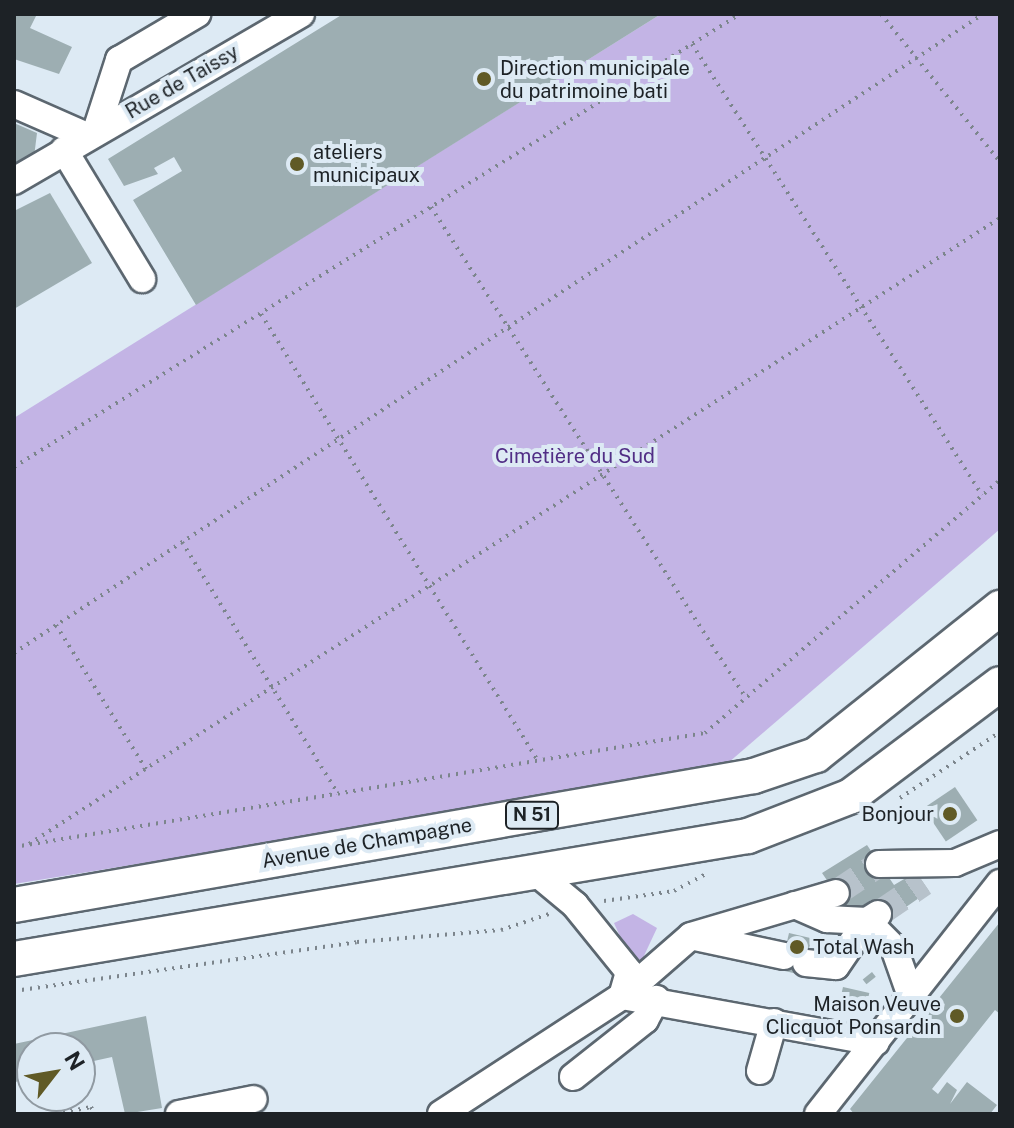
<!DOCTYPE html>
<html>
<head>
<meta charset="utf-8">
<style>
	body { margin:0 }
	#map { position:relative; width:1014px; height:1128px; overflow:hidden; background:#ddeaf4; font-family:"Public Sans",sans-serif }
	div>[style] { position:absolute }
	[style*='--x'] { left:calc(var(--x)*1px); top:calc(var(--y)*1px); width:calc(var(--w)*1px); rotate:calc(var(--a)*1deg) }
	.green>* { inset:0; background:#c3b4e5 }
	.building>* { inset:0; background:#9daeb2; transform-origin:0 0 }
	.minor-tunnel>* { height:26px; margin-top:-13px; transform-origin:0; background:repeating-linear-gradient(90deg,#b7c2cb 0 26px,transparent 0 39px) }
	.path>* { height:4px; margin-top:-2px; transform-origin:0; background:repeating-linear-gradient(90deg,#7c858c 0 2px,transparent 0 8px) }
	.roads { filter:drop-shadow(2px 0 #5c6770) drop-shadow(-2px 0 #5c6770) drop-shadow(0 2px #5c6770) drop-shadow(0 -2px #5c6770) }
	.minor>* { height:26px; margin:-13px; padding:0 13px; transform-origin:13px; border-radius:13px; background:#fff }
	.major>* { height:34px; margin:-17px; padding:0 17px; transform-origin:17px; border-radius:17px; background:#fff }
	.dots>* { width:22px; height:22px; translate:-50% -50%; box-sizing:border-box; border:4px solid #ddeaf4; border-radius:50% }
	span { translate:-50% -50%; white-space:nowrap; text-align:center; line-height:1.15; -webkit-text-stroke:8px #ddeaf4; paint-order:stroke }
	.shield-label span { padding:2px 6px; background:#ddeaf4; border:2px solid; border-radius:6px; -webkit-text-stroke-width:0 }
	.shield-label { font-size:18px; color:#1d2226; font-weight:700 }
	.poi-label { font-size:20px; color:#1d2226 }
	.left { translate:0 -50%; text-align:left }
	.right { translate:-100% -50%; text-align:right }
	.street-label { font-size:20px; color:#1d2226 }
	.park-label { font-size:20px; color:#512e86 }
	.frame { position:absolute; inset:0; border:16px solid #1d2226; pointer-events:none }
	.north { position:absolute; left:16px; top:1032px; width:80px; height:80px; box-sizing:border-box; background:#ddeaf4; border:2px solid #909aa2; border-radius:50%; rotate:59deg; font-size:22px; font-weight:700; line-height:32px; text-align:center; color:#1d2226 }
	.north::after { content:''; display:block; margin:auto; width:28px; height:36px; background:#605a26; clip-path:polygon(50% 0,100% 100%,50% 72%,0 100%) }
</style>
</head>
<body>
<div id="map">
	<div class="green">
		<div style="clip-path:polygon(661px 14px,1000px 14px,1000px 529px,721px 769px,14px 884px,14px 418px)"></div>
		<div style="clip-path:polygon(633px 914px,657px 928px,642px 960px,630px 959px,614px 923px)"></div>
	</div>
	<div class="building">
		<div style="clip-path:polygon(14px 14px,37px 14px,30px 28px,72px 47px,59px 74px,14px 59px)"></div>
		<div style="clip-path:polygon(343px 14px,661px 14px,196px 305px,133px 200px,182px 171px,174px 157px,154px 168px,158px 174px,124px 186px,108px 159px)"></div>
		<div style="clip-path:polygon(14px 123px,37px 133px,34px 157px,14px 168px)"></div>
		<div style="clip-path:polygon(50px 193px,92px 263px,14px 309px,14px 211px)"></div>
		<div style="left:955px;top:787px;width:40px;height:38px;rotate:56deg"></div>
		<div style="clip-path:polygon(867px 845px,894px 885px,916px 872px,929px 891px,886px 921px,871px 900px,850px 914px,822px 873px)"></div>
		<div style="clip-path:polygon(1000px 922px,1000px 1014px,995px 1010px,932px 1089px,938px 1094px,947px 1082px,957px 1090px,950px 1104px,967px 1082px,997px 1105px,990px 1114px,854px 1114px,850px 1109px)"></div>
		<div style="left:789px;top:933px;width:23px;height:38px;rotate:13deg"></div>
		<div style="left:872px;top:972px;width:6px;height:12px;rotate:51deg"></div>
		<div style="left:843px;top:987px;width:27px;height:14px;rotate:13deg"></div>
		<div style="clip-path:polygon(146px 1016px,162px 1108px,125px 1114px,112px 1057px,80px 1064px,80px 1048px,32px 1048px,32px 1074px,14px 1083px,14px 1044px)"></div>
	</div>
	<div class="minor-tunnel">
		<div style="--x:836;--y:893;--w:52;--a:-34"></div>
		<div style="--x:880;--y:913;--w:53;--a:-34.3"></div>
	</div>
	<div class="path">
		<div style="--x:881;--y:14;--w:190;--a:51.2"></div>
		<div style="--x:692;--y:44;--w:536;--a:57.26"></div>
		<div style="--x:431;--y:207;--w:583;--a:57.32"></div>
		<div style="--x:261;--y:314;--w:526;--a:58.21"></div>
		<div style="--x:14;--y:467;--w:856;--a:-31.96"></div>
		<div style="--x:182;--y:542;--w:296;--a:58.2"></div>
		<div style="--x:56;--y:625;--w:170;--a:58"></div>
		<div style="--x:14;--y:653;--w:1161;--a:-33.4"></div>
		<div style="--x:900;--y:798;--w:120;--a:-33.4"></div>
		<div style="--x:29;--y:844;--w:1155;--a:-32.81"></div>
		<div style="--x:14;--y:847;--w:700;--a:-9.37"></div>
		<div style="--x:705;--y:733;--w:389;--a:-40.6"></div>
		<div style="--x:604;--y:901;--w:71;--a:-8.1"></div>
		<div style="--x:674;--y:891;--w:36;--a:-28"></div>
		<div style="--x:14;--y:991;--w:346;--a:-8.1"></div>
		<div style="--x:357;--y:942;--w:144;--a:-4.8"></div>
		<div style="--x:501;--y:930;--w:51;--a:-18.4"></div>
		<div style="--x:55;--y:1114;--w:37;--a:-11"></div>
		<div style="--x:91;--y:1107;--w:8;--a:60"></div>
	</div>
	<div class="roads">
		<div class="minor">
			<div style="--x:14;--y:104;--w:80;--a:23.7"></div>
			<div style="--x:96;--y:131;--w:75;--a:-72.1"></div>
			<div style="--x:119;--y:60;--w:91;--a:-30.5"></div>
			<div style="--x:64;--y:150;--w:151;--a:58.8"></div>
			<div style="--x:14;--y:181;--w:332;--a:-30.2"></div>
			<div style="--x:879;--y:864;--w:76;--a:-0.8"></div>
			<div style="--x:955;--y:863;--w:49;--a:-22.9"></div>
			<div style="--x:539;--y:875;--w:47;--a:39.8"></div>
			<div style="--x:575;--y:905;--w:86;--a:51.1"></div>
			<div style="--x:629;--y:972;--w:25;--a:106"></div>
			<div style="--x:795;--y:905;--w:35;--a:24"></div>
			<div style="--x:827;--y:919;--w:40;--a:2.9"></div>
			<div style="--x:867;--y:921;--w:13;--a:-32"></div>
			<div style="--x:695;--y:937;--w:91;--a:12.1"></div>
			<div style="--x:806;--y:963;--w:30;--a:6"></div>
			<div style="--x:836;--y:966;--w:55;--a:-55.4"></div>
			<div style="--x:867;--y:921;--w:38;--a:45"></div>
			<div style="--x:894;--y:948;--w:51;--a:70.5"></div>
			<div style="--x:622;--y:996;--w:91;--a:-41"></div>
			<div style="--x:691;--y:936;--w:151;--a:-16.5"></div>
			<div style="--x:760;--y:1071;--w:51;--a:-74.1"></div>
			<div style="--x:573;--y:1077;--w:92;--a:-38.4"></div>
			<div style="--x:645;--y:1020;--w:24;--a:-62"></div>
			<div style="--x:179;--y:1114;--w:76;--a:-11.3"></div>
			<div style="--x:441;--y:1114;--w:216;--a:-33.1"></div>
			<div style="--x:622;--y:996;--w:258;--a:10.3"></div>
			<div style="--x:818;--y:1114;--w:294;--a:-51.8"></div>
		</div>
		<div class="major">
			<div style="--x:14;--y:905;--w:751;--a:-9.89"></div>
			<div style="--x:754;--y:776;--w:65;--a:-18.7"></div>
			<div style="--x:816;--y:755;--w:236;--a:-38.6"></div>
			<div style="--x:14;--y:959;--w:744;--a:-9.51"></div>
			<div style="--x:748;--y:836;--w:110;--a:-21.2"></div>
			<div style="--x:851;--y:796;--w:186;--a:-36.9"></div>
		</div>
	</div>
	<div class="dots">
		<div style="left:484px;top:79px;background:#605a26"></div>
		<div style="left:297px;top:164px;background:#605a26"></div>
		<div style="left:950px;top:814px;background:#605a26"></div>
		<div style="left:797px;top:947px;background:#605a26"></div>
		<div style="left:957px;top:1016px;background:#605a26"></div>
	</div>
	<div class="shield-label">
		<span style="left:532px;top:815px">N 51</span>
	</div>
	<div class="poi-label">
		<span class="left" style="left:500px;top:80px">Direction municipale<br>du patrimoine bati</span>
		<span class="left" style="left:313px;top:164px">ateliers<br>municipaux</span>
		<span class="right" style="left:934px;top:814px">Bonjour</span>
		<span class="left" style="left:813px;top:947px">Total Wash</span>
		<span class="right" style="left:941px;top:1016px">Maison Veuve<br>Clicquot Ponsardin</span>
	</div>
	<div class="street-label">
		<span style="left:182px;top:82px;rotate:-30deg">Rue de Taissy</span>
		<span style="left:367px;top:843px;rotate:-10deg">Avenue de Champagne</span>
	</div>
	<div class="park-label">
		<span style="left:575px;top:456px">Cimetière du Sud</span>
	</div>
	<div class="frame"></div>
	<div class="north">N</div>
</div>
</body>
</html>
